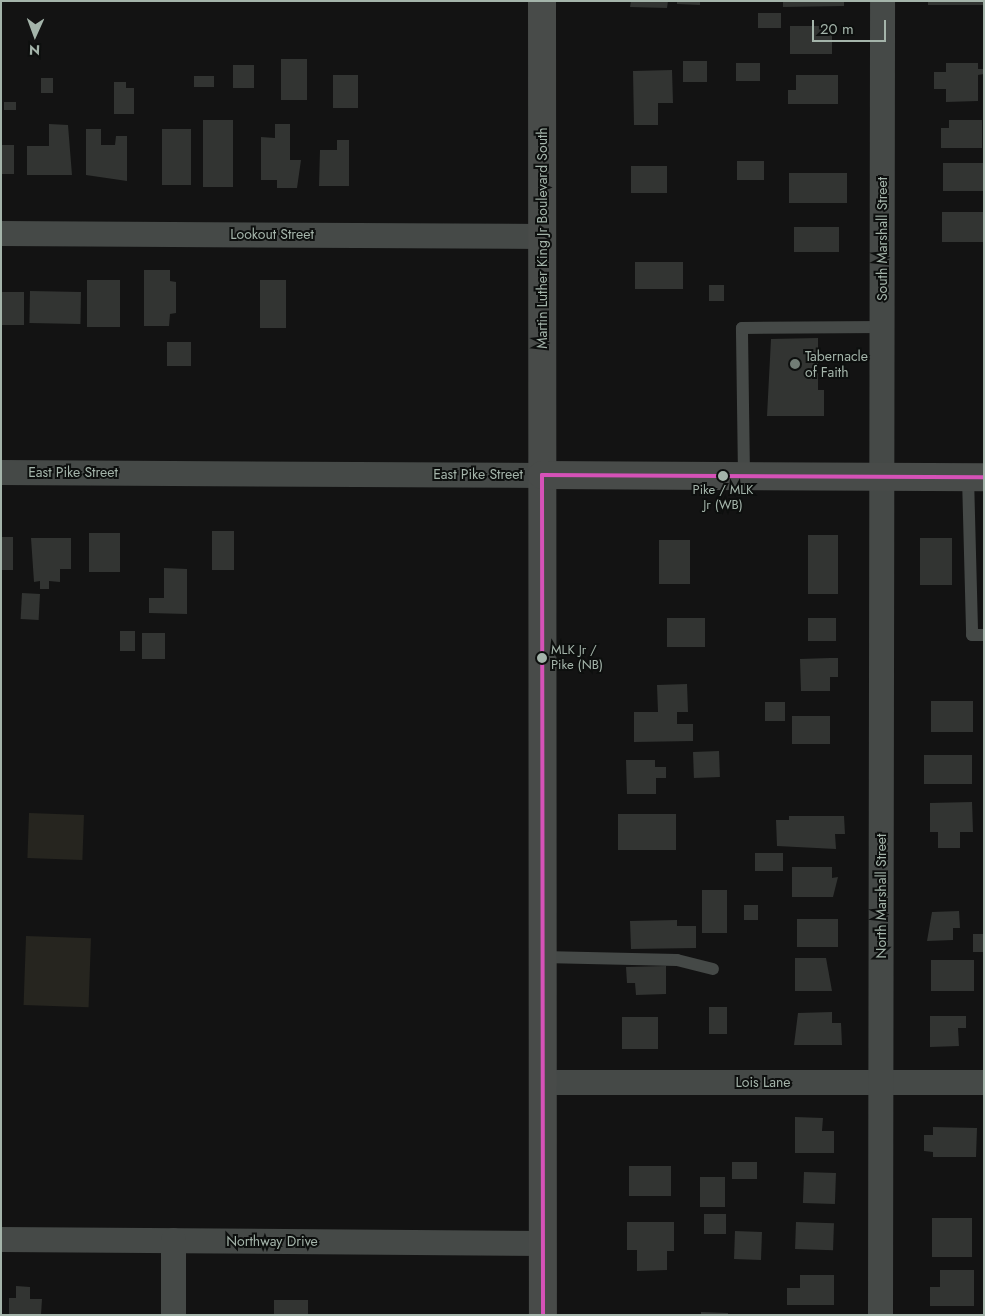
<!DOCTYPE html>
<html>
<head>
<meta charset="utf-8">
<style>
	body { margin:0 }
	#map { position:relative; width:985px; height:1316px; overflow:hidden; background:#131313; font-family:Jost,sans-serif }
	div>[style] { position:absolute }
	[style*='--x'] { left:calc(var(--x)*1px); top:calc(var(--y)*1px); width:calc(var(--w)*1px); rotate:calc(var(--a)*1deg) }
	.green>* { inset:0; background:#26251f; transform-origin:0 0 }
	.building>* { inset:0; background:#323432; transform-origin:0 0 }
	.lane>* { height:12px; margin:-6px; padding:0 6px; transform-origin:6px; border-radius:6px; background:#454947 }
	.street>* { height:25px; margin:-12.5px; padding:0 12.5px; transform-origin:12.5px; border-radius:12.5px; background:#454947 }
	.secondary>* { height:28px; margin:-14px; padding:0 14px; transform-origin:14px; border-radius:14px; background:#484b49 }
	.bus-1>* { height:4px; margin:-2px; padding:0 2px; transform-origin:2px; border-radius:2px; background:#d652b8 }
	.dots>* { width:14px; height:14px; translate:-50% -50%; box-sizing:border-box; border:2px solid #0d0f0e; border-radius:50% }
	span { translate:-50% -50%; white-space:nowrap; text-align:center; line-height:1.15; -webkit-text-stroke:4px #0d0f0e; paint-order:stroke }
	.bus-label { font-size:13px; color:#a4b4aa }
	.left { translate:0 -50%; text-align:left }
	.street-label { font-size:14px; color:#a4b4aa }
	.poi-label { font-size:14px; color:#a4b4aa }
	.frame { position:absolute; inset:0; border:2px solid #a4b4aa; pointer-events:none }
	.north { position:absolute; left:10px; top:10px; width:50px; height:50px; -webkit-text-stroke:4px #0d0f0e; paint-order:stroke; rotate:182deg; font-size:14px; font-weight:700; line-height:20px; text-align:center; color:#a4b4aa }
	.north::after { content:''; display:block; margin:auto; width:18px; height:22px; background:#a4b4aa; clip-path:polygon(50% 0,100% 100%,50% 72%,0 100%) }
	.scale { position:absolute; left:812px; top:20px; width:74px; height:22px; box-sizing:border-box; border:2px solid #a4b4aa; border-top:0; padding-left:6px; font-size:15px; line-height:18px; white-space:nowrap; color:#a4b4aa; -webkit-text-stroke:4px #0d0f0e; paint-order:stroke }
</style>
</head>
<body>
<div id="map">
	<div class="green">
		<div style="left:29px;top:813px;width:55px;height:45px;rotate:2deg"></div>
		<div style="left:26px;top:936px;width:65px;height:69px;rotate:2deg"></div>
	</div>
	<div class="building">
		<div style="clip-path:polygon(631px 1px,668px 1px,667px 8px,630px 7px)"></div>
		<div style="clip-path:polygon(677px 1px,700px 1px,700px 5px,677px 4px)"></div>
		<div style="clip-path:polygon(783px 1px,844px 1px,844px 6px,783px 7px)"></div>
		<div style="left:928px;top:1px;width:56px;height:4px"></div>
		<div style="left:758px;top:13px;width:23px;height:15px"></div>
		<div style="left:832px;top:26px;width:28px;height:42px;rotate:90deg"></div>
		<div style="left:281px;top:59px;width:26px;height:41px"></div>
		<div style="left:683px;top:61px;width:24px;height:21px"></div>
		<div style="left:736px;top:63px;width:24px;height:18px"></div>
		<div style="clip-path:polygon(946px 63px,978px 63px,978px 69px,984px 69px,984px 74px,978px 75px,978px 101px,946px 102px,946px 89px,934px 89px,934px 72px,946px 72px)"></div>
		<div style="left:233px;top:65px;width:21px;height:23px"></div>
		<div style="clip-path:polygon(672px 70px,673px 103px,658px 103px,658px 125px,634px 125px,633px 71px)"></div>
		<div style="left:333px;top:75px;width:25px;height:33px"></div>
		<div style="clip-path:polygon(796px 75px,838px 75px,838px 104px,788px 104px,788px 90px,796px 90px)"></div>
		<div style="left:194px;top:76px;width:20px;height:11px"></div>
		<div style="left:41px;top:78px;width:12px;height:15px"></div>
		<div style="clip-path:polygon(114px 82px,126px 82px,126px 88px,134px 88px,134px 114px,114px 114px)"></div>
		<div style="left:4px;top:102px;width:12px;height:8px"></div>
		<div style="left:203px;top:120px;width:30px;height:67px"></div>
		<div style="clip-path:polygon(949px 120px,982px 120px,982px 148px,941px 148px,941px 128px,949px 128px)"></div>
		<div style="clip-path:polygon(49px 124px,68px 125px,72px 175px,27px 175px,27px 146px,49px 146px)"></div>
		<div style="clip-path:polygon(275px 124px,290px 124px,290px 160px,301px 160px,297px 188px,277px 188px,277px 180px,261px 180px,261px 137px,275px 138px)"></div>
		<div style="clip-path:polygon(86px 129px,101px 129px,101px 145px,115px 145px,116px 136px,127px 136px,127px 181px,86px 175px)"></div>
		<div style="left:162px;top:129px;width:29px;height:56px"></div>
		<div style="clip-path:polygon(337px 140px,349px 140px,349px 186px,319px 186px,320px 150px,337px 150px)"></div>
		<div style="left:1px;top:145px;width:13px;height:29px"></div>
		<div style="left:737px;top:161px;width:27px;height:19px"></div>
		<div style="left:943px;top:163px;width:41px;height:28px"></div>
		<div style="left:631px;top:166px;width:36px;height:27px"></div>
		<div style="left:789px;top:173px;width:58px;height:30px"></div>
		<div style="left:942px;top:212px;width:42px;height:30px"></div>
		<div style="left:794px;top:227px;width:45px;height:25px"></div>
		<div style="left:635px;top:262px;width:48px;height:27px"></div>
		<div style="clip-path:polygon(144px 270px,170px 270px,170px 281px,176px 282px,176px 313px,170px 314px,169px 326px,144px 326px)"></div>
		<div style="left:87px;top:280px;width:33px;height:47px"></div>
		<div style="left:260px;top:280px;width:26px;height:48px"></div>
		<div style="left:709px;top:285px;width:15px;height:16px"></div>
		<div style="left:30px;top:291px;width:51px;height:32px;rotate:1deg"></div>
		<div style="left:1px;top:292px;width:23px;height:33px"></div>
		<div style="clip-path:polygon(818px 338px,818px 390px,824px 390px,824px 416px,767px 416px,771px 339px)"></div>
		<div style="left:167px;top:342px;width:24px;height:24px"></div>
		<div style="left:212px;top:531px;width:22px;height:39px"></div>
		<div style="left:89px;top:533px;width:31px;height:39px"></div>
		<div style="left:808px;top:535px;width:30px;height:59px"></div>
		<div style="left:1px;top:537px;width:12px;height:33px"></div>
		<div style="clip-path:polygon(31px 538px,71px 538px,71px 569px,60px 569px,60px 582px,49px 581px,49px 589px,40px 589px,40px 581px,34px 582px)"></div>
		<div style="left:952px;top:538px;width:47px;height:32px;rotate:90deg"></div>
		<div style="left:659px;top:540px;width:31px;height:44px"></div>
		<div style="clip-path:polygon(164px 568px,187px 569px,187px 614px,149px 613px,149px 598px,164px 598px)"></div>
		<div style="left:22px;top:593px;width:18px;height:26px;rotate:3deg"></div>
		<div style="left:667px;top:618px;width:38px;height:29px"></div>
		<div style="left:808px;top:618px;width:28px;height:23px"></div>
		<div style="left:120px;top:631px;width:15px;height:20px"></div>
		<div style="left:142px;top:633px;width:23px;height:26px"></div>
		<div style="clip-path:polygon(830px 658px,838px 658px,838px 677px,830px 677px,830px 691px,801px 691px,800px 659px)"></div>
		<div style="clip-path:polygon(687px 684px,688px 712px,677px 712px,677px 724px,693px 724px,693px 741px,634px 742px,634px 712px,658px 712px,657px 685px)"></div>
		<div style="left:931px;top:701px;width:42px;height:31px"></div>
		<div style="left:765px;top:702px;width:20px;height:19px"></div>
		<div style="left:792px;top:716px;width:38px;height:28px"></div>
		<div style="left:719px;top:751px;width:26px;height:26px;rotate:88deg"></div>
		<div style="left:972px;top:755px;width:29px;height:48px;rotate:90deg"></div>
		<div style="clip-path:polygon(626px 760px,655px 760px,655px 767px,666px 767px,666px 778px,656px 778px,656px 794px,627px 794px)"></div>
		<div style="clip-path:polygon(972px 802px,973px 832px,960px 832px,960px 848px,938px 848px,938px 832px,930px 832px,930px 803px)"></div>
		<div style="left:676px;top:814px;width:36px;height:58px;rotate:90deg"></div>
		<div style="clip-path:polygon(789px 816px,844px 816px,845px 834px,835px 834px,836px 849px,777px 846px,776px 820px,789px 820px)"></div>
		<div style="left:755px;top:853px;width:28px;height:18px"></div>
		<div style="clip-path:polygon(792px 867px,832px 867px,832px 878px,838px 877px,833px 897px,792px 897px)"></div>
		<div style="left:702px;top:890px;width:25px;height:43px"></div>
		<div style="left:744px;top:905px;width:14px;height:15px"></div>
		<div style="clip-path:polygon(959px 911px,960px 928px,953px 928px,953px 940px,927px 941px,932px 912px)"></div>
		<div style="left:797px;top:919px;width:41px;height:28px"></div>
		<div style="clip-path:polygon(677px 920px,677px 926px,696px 926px,696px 948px,631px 949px,630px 921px)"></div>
		<div style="left:973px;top:934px;width:11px;height:18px"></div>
		<div style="clip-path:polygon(795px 958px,826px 958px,832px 991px,795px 991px)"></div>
		<div style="left:931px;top:960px;width:43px;height:31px"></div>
		<div style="clip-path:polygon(666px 966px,666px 994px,636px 995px,635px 983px,627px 983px,626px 967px)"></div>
		<div style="left:709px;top:1007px;width:18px;height:27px"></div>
		<div style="clip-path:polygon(832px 1012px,832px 1023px,841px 1023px,842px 1045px,794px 1045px,798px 1013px)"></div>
		<div style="clip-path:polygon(930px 1016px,966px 1016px,966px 1028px,958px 1028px,959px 1046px,930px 1047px)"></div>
		<div style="left:622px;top:1017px;width:36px;height:32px"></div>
		<div style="clip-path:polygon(795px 1117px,823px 1118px,822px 1131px,834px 1131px,834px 1153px,795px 1153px)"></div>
		<div style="clip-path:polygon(933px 1127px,977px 1128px,976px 1157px,933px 1157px,933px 1152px,924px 1151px,924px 1135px,933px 1135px)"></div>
		<div style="left:732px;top:1162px;width:25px;height:17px"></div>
		<div style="left:629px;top:1166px;width:42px;height:30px"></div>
		<div style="left:804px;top:1172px;width:32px;height:31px;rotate:2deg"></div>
		<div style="left:700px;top:1177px;width:25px;height:30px"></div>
		<div style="left:704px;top:1214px;width:22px;height:20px"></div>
		<div style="left:932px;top:1218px;width:40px;height:39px"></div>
		<div style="clip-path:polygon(627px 1222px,674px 1222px,674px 1251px,667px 1251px,667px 1270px,637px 1271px,637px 1250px,627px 1250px)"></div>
		<div style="left:796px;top:1222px;width:38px;height:27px;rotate:2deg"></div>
		<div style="left:735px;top:1231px;width:27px;height:28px;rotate:2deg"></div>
		<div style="clip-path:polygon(940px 1270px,974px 1270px,974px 1306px,930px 1306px,930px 1287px,940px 1287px)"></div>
		<div style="clip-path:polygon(800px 1275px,834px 1275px,834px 1305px,787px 1305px,787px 1288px,800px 1288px)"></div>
		<div style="clip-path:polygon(16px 1286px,30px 1287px,30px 1299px,42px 1299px,41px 1315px,9px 1315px,9px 1298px,16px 1298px)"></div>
		<div style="left:274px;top:1300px;width:34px;height:15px"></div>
		<div style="clip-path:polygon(701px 1312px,728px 1313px,728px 1315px,701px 1315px)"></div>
	</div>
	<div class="lane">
		<div style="--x:744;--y:476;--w:148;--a:-90.8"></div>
		<div style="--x:742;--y:328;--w:140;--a:-0.4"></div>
		<div style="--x:968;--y:477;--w:158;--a:88.5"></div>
		<div style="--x:972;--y:635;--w:12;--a:0"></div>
		<div style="--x:543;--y:957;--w:134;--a:1.3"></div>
		<div style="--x:677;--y:960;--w:37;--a:14"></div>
	</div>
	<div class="street">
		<div style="--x:1;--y:233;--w:541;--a:0.32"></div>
		<div style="--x:1;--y:472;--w:541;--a:0.32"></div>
		<div style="--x:543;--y:1082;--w:441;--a:0"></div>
		<div style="--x:1;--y:1239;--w:542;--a:0.42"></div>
		<div style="--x:173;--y:1240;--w:75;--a:90"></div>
		<div style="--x:880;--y:1315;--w:1314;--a:-89.91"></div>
	</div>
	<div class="secondary">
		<div style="--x:542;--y:1;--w:1314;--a:89.96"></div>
		<div style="--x:542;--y:475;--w:442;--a:0.3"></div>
	</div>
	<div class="bus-1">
		<div style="--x:542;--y:475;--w:840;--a:89.93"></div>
		<div style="--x:542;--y:475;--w:442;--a:0.3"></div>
	</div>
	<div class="dots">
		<div style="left:795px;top:364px;background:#717c75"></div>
		<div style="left:723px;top:476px;background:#a4b4aa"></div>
		<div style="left:542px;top:658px;background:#a4b4aa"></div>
	</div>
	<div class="bus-label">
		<span style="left:723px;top:498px">Pike / MLK<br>Jr (WB)</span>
		<span class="left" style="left:551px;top:658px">MLK Jr /<br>Pike (NB)</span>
	</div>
	<div class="street-label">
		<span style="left:272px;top:234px">Lookout Street</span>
		<span style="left:542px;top:238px;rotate:-90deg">Martin Luther King Jr Boulevard South</span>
		<span style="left:882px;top:239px;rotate:-90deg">South Marshall Street</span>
		<span style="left:73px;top:472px">East Pike Street</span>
		<span style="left:478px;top:474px">East Pike Street</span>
		<span style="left:881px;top:896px;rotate:-90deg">North Marshall Street</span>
		<span style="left:763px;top:1082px">Lois Lane</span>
		<span style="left:272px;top:1241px">Northway Drive</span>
	</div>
	<div class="poi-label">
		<span class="left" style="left:805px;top:364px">Tabernacle<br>of Faith</span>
	</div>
	<div class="frame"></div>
	<div class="north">N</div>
	<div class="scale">20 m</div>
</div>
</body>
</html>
